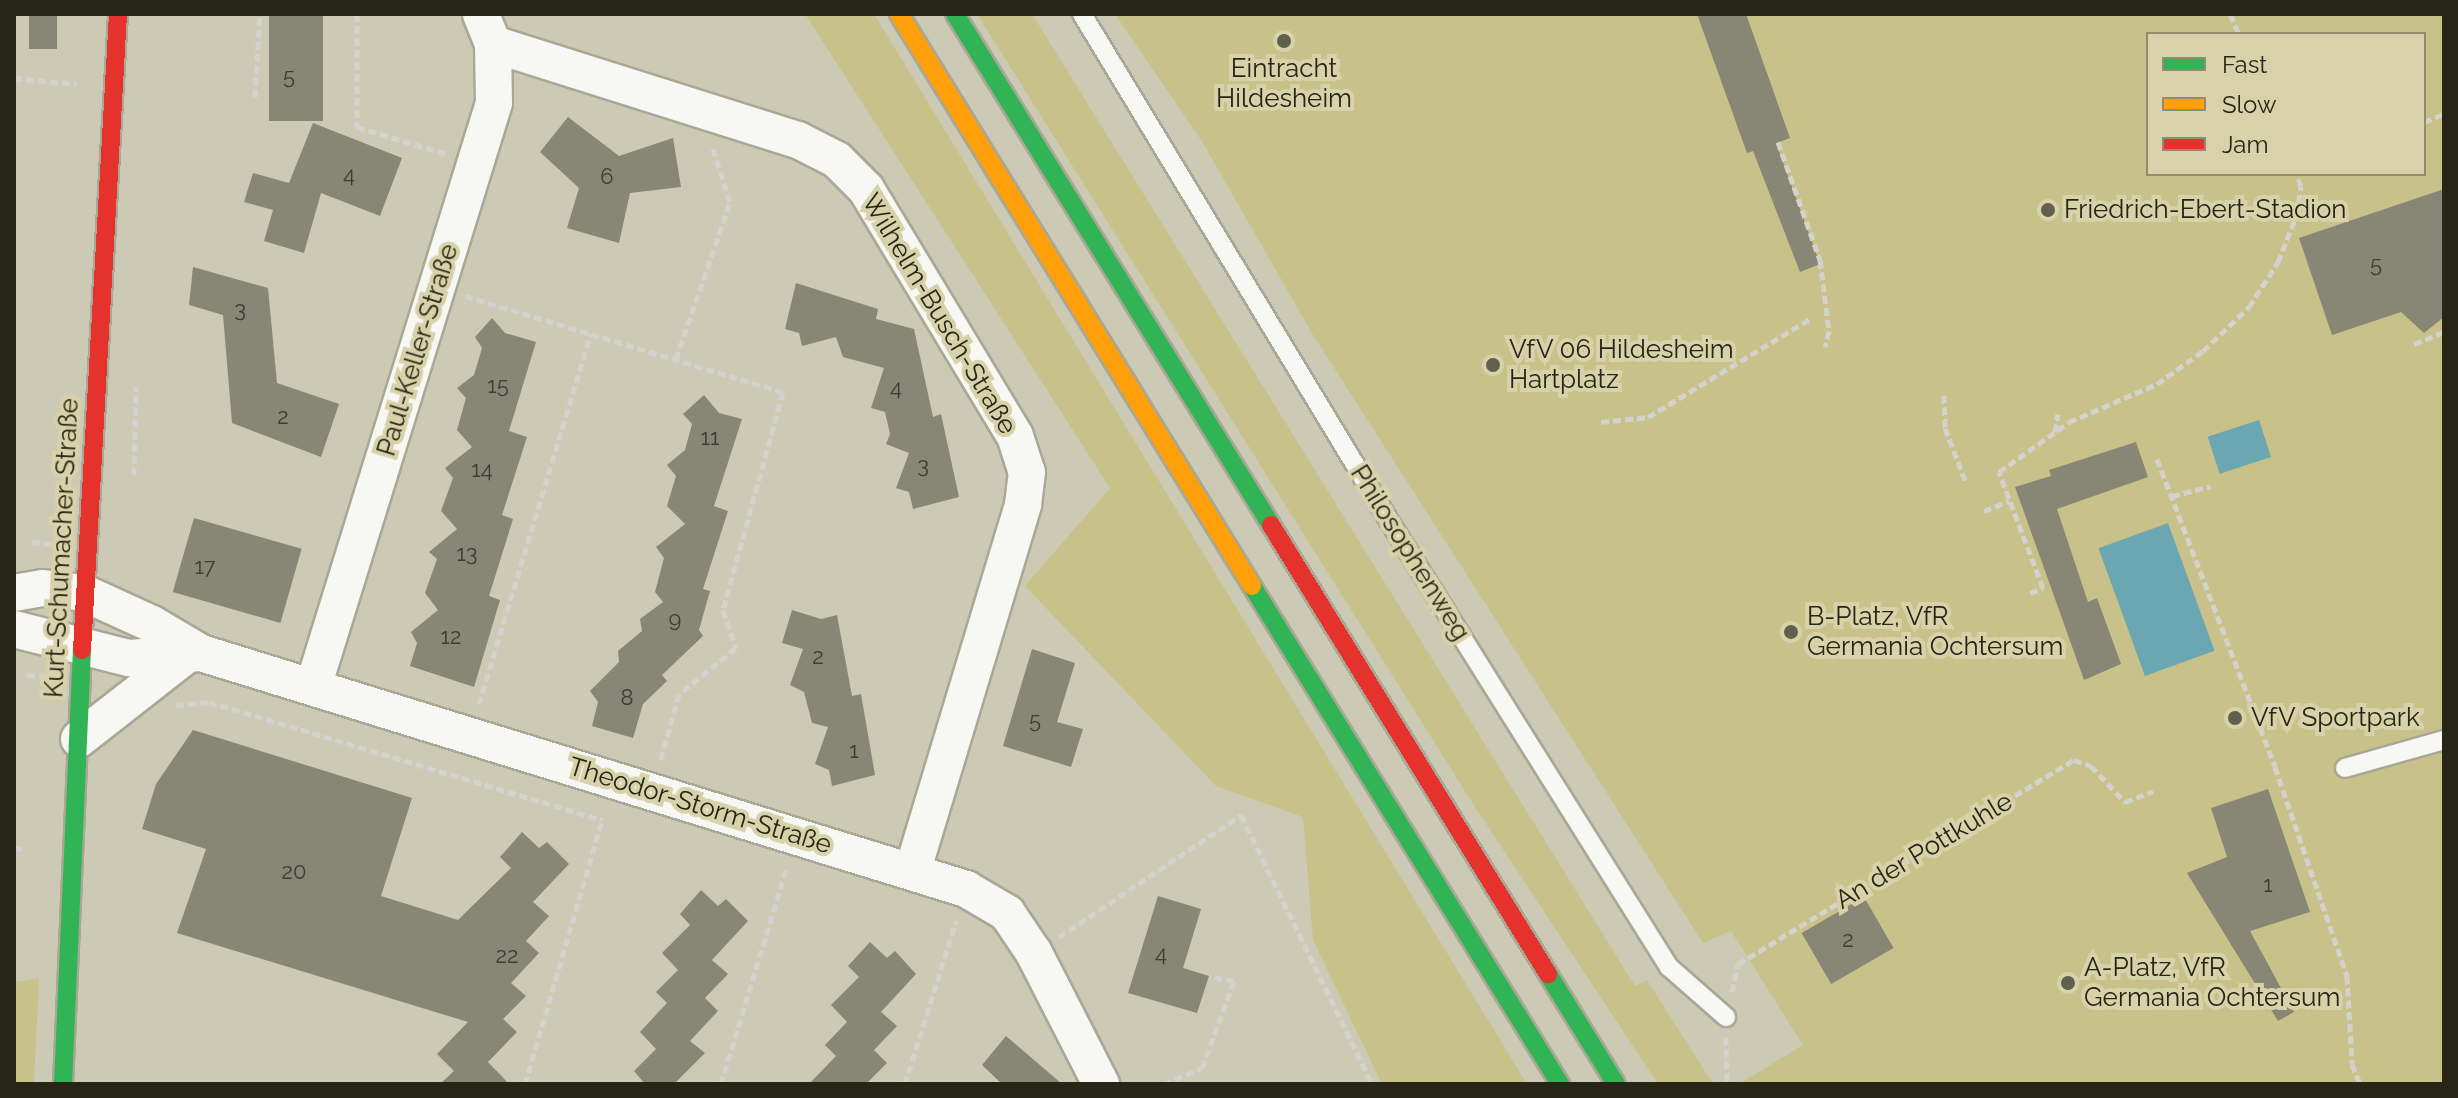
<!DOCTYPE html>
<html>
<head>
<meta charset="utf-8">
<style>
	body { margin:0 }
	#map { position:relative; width:2458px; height:1098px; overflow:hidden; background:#cccab4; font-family:Raleway,sans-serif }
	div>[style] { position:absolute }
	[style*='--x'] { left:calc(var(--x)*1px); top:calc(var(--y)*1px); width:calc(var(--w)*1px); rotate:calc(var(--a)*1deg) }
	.green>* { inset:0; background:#c8c189 }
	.water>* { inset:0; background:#6ba7b3; transform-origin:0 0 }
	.building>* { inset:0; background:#888675; transform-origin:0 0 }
	.path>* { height:5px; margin-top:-2.5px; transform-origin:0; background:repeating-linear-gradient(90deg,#d4d2cc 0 8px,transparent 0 12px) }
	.roads { filter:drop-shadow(2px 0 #a9a795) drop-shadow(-2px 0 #a9a795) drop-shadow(0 2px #a9a795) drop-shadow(0 -2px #a9a795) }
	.lane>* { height:18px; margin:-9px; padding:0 9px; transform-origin:9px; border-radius:9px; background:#f7f7f4 }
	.street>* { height:36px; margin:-18px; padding:0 18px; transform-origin:18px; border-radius:18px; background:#f7f7f4 }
	.fast>* { height:18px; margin:-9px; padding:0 9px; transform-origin:9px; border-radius:9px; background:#30b455 }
	.slow>* { height:18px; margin:-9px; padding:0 9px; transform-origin:9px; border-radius:9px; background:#ff9f0a }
	.jam>* { height:18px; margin:-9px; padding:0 9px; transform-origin:9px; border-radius:9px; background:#e5322d }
	.dots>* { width:22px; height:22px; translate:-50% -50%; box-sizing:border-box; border:4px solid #d7d2a9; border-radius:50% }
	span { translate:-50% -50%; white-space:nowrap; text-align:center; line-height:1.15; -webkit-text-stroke:8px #d7d2a9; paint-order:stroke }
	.number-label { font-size:22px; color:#3f3d2d }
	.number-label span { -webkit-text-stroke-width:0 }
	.poi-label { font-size:26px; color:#272515 }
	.left { translate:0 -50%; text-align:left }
	.street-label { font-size:26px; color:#272515 }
	.frame { position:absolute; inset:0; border:16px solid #272515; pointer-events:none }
	.legend { position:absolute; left:2146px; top:32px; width:280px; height:144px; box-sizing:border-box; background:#d7d2a9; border:2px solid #918d6e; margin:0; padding:10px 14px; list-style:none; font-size:24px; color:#272515 }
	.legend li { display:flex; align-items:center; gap:16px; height:40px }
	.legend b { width:40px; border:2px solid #918d6e }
</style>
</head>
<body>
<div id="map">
	<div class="green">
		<div style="clip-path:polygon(805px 14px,874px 14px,1527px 1084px,1382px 1084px,1313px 940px,1303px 817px,1216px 786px,1025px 586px,1110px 488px)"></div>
		<div style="clip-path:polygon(977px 14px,1032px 14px,1635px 986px,1647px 980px,1713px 1084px,1658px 1084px,1475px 807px)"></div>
		<div style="clip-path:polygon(evenodd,1115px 14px,2442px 14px,2444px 1084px,1739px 1084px,1803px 1045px,1731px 931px,1703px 943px,1313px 335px,1203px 143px,1115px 14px,2148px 34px,2424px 34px,2424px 174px,2148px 174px,2148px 34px)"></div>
		<div style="clip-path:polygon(39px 978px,34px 1084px,14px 1084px,14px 982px)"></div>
	</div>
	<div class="water">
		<div style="left:2259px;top:420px;width:39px;height:54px;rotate:72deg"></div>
		<div style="left:2168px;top:523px;width:136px;height:74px;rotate:70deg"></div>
	</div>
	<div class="building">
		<div style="left:29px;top:14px;width:28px;height:35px"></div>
		<div style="left:269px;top:14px;width:54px;height:107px"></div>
		<div style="clip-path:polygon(1697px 14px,1746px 14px,1790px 138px,1776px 143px,1820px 264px,1800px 272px,1753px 151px,1747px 153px)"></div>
		<div style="clip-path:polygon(568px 117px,619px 156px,673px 138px,681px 187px,630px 193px,619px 243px,567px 228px,579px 188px,540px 152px)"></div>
		<div style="clip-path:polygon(313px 123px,402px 158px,380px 216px,321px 193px,304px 253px,264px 241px,273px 210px,244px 202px,253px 173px,289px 183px)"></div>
		<div style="clip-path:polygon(2444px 189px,2444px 317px,2424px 333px,2401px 312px,2332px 335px,2299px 238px)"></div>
		<div style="clip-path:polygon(193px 267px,268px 288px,277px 383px,339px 404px,321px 457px,232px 423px,223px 315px,189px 305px)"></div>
		<div style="clip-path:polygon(796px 283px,878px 309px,876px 319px,914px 329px,933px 417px,941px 414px,959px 497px,913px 509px,909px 492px,896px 488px,909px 453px,886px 444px,890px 434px,885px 412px,871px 408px,884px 368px,843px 357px,836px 337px,802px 346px,799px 333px,785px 329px)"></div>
		<div style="clip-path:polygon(492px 318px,505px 333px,536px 342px,509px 431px,527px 437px,502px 515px,513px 519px,489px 596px,500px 600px,474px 687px,410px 666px,417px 643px,411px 632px,438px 610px,425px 593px,437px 559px,429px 552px,457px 529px,441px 511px,453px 478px,445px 468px,472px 447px,457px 430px,466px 398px,457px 388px,474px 375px,482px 348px,475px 337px)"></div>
		<div style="clip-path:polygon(704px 395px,719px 413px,742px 419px,714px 506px,728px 511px,703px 589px,710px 591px,699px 630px,703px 636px,662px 675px,667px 681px,643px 704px,633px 738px,592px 726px,598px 702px,590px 691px,619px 662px,618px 651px,642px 631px,640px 619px,663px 602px,655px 592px,664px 558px,656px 547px,685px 524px,667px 506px,676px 476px,667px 465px,685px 450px,692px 424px,683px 414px)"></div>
		<div style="clip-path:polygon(2136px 442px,2148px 477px,2057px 509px,2088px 602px,2097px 598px,2121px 664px,2084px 680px,2015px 487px,2051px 476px,2049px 470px)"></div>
		<div style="left:194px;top:518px;width:112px;height:77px;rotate:16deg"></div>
		<div style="clip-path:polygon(792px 610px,821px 619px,837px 615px,852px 696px,861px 694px,875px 775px,832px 786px,829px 770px,815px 764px,828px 727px,812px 723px,804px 692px,790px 685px,803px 649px,782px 643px)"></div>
		<div style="clip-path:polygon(1032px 649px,1075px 663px,1057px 722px,1083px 729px,1071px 767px,1003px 746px)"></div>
		<div style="clip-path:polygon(193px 730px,412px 798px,381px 896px,458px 920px,511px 868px,500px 857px,522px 832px,539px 848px,547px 842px,569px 864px,533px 902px,549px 916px,526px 941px,539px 953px,511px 983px,526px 996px,503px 1019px,517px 1032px,488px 1062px,509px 1084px,440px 1084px,454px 1071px,437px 1054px,468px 1022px,177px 933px,206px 849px,142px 829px,156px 784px)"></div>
		<div style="clip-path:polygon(2268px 789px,2310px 912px,2250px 931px,2294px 1012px,2278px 1021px,2187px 873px,2227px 857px,2211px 808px)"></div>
		<div style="clip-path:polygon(701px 890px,718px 906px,726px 899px,748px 921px,712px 960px,728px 974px,705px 998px,718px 1011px,690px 1041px,705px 1053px,674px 1084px,645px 1084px,634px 1071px,656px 1049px,640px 1032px,667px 1003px,656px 992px,678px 970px,662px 953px,690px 925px,680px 914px)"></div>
		<div style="clip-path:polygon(1158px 896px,1201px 909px,1183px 968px,1209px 976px,1197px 1013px,1128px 993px)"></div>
		<div style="left:1864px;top:897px;width:59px;height:72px;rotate:60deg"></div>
		<div style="clip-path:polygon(870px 942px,887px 958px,895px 951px,916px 974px,881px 1012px,897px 1026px,874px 1050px,887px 1063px,866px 1084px,809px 1084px,836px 1056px,825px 1045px,847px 1022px,831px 1005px,859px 977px,848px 966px)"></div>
		<div style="clip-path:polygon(1006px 1036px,1062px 1084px,1002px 1084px,982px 1065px)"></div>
	</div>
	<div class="path">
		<div style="--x:357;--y:14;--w:113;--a:90"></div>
		<div style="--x:357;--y:127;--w:94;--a:16.7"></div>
		<div style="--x:2230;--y:14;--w:22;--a:66"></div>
		<div style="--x:14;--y:78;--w:63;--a:5.4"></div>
		<div style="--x:255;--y:97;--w:83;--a:-86.6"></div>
		<div style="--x:2424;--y:122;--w:22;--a:-22"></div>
		<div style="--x:1778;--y:142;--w:125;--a:70.4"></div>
		<div style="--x:1820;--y:260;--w:72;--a:82.8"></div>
		<div style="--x:1829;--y:331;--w:16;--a:104"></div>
		<div style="--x:465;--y:296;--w:332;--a:16.8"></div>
		<div style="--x:783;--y:392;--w:226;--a:105.4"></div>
		<div style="--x:723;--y:610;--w:40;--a:71.1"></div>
		<div style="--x:736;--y:648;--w:73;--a:141.1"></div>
		<div style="--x:679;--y:694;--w:71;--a:105.6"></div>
		<div style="--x:2414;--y:344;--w:32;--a:-22"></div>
		<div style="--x:676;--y:359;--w:166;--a:-71"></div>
		<div style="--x:730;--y:202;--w:56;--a:-107.8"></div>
		<div style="--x:1944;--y:395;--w:33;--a:88"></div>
		<div style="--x:1945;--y:428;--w:56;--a:69"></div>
		<div style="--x:1601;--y:422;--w:47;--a:-6.1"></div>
		<div style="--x:1648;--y:417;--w:189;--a:-31.2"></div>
		<div style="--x:2055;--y:432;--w:18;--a:-81"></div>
		<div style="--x:2157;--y:459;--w:330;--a:69"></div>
		<div style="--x:2275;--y:767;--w:221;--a:71"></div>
		<div style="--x:2347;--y:976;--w:88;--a:86.7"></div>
		<div style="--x:2352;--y:1064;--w:22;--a:68"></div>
		<div style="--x:134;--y:475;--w:88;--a:-88.7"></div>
		<div style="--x:2172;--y:496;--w:40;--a:-14.4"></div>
		<div style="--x:1984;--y:511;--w:27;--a:-22"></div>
		<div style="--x:32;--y:542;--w:19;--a:6"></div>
		<div style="--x:2030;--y:593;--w:14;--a:-21"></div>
		<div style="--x:2043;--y:588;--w:124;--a:-110.8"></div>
		<div style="--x:1999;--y:472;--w:86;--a:-35.5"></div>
		<div style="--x:2069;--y:422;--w:96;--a:-23.4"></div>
		<div style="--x:2157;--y:384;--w:57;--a:-35.7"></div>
		<div style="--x:2203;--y:351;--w:64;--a:-43.7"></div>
		<div style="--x:2249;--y:307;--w:54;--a:-57.2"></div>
		<div style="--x:2278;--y:262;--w:52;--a:-68.4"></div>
		<div style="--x:2297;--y:214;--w:28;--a:-82"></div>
		<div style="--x:2301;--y:186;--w:13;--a:-113"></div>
		<div style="--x:27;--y:675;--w:19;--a:3"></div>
		<div style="--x:479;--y:704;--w:387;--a:-73.2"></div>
		<div style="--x:176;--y:705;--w:33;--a:-5"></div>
		<div style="--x:209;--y:702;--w:410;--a:16.7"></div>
		<div style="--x:14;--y:848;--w:12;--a:5"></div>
		<div style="--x:1059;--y:937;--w:219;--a:-33.8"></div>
		<div style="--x:1241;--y:815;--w:299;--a:64"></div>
		<div style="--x:1732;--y:992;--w:29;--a:-78"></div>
		<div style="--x:1738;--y:964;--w:393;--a:-31.3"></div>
		<div style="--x:2074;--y:760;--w:18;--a:19"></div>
		<div style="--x:2091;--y:766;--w:50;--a:46.6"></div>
		<div style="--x:2125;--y:802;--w:30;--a:-21"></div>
		<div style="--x:1726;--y:1037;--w:47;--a:88.8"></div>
		<div style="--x:525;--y:1084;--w:277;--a:-73.7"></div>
		<div style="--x:721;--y:1084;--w:227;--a:-73.1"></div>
		<div style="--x:905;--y:1084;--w:171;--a:-72.6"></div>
		<div style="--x:1164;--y:1084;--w:41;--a:-22.8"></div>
		<div style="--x:1202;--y:1068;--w:93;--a:-69.8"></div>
		<div style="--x:1234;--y:981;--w:25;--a:-169"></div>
	</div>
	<div class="roads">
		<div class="lane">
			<div style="--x:1082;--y:14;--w:606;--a:58.78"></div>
			<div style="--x:1396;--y:532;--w:514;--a:57.89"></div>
			<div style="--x:1669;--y:967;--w:76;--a:41.3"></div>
			<div style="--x:2345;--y:768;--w:103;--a:-15.8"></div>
		</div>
		<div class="street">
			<div style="--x:493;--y:44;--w:320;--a:17.5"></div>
			<div style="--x:798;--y:140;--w:44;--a:27.1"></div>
			<div style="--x:837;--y:160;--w:41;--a:45"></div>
			<div style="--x:866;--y:189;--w:288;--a:58.9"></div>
			<div style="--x:1015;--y:436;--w:38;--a:72"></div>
			<div style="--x:1027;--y:472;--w:33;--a:97"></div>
			<div style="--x:1023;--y:505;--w:383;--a:106.8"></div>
			<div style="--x:14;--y:593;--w:29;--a:-10"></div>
			<div style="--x:43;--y:588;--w:41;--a:7"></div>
			<div style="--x:84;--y:593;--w:75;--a:24.5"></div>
			<div style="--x:152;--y:624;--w:57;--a:30.6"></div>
			<div style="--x:201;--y:653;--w:801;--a:17.14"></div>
			<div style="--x:966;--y:889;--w:48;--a:30.3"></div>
			<div style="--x:1007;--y:913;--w:48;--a:56"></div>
			<div style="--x:1034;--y:953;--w:147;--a:62.9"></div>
			<div style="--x:14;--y:629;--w:119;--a:14.2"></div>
			<div style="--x:129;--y:658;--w:72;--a:-4"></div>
			<div style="--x:314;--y:684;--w:608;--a:-72.79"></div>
			<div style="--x:494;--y:103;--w:59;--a:-91"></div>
			<div style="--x:493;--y:44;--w:32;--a:-112"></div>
			<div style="--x:79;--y:739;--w:133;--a:-38"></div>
		</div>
		<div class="fast">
			<div style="--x:955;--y:14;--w:601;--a:58.27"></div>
			<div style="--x:1252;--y:586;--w:586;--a:58.26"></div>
			<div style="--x:1548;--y:974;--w:129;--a:58.3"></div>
			<div style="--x:63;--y:1084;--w:434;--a:-87.5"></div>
		</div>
		<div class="slow">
			<div style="--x:899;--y:14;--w:672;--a:58.32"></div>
		</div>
		<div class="jam">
			<div style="--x:1271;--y:525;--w:528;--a:58.33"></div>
			<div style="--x:82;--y:650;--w:637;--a:-86.76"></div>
		</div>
	</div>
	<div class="dots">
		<div style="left:1284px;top:41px;background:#615f4d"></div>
		<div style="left:2048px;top:210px;background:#615f4d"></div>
		<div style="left:1493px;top:365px;background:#615f4d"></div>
		<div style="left:1791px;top:632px;background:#615f4d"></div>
		<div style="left:2235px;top:718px;background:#615f4d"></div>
		<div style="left:2068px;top:983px;background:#615f4d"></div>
	</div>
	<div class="number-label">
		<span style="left:289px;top:77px">5</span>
		<span style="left:349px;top:175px">4</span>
		<span style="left:607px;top:177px">6</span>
		<span style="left:2376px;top:265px">5</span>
		<span style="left:240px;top:310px">3</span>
		<span style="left:498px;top:386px">15</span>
		<span style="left:896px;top:388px">4</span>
		<span style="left:283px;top:417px">2</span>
		<span style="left:710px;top:438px">11</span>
		<span style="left:923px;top:466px">3</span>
		<span style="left:482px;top:470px">14</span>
		<span style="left:467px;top:554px">13</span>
		<span style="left:205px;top:567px">17</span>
		<span style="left:675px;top:620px">9</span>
		<span style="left:451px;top:637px">12</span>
		<span style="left:818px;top:657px">2</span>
		<span style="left:627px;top:698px">8</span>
		<span style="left:1035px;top:721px">5</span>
		<span style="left:854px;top:751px">1</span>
		<span style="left:294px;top:872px">20</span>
		<span style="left:2268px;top:885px">1</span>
		<span style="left:1848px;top:940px">2</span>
		<span style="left:1161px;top:954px">4</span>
		<span style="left:507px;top:956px">22</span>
	</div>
	<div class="poi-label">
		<span style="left:1284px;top:84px">Eintracht<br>Hildesheim</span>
		<span class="left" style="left:2064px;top:210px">Friedrich-Ebert-Stadion</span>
		<span class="left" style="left:1509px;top:365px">VfV 06 Hildesheim<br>Hartplatz</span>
		<span class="left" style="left:1807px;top:632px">B-Platz, VfR<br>Germania Ochtersum</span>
		<span class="left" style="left:2251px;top:718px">VfV Sportpark</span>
		<span class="left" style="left:2084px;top:983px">A-Platz, VfR<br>Germania Ochtersum</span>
	</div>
	<div class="street-label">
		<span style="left:939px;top:314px;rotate:59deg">Wilhelm-Busch-Straße</span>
		<span style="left:418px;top:350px;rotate:-73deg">Paul-Keller-Straße</span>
		<span style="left:62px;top:548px;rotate:-87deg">Kurt-Schumacher-Straße</span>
		<span style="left:1410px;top:553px;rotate:58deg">Philosophenweg</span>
		<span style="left:700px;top:806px;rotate:17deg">Theodor-Storm-Straße</span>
		<span style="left:1924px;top:851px;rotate:-31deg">An der Pottkuhle</span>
	</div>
	<div class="frame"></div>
	<ul class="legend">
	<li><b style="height:10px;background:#30b455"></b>Fast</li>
	<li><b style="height:10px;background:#ff9f0a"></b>Slow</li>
	<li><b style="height:10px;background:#e5322d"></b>Jam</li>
	</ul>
</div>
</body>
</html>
